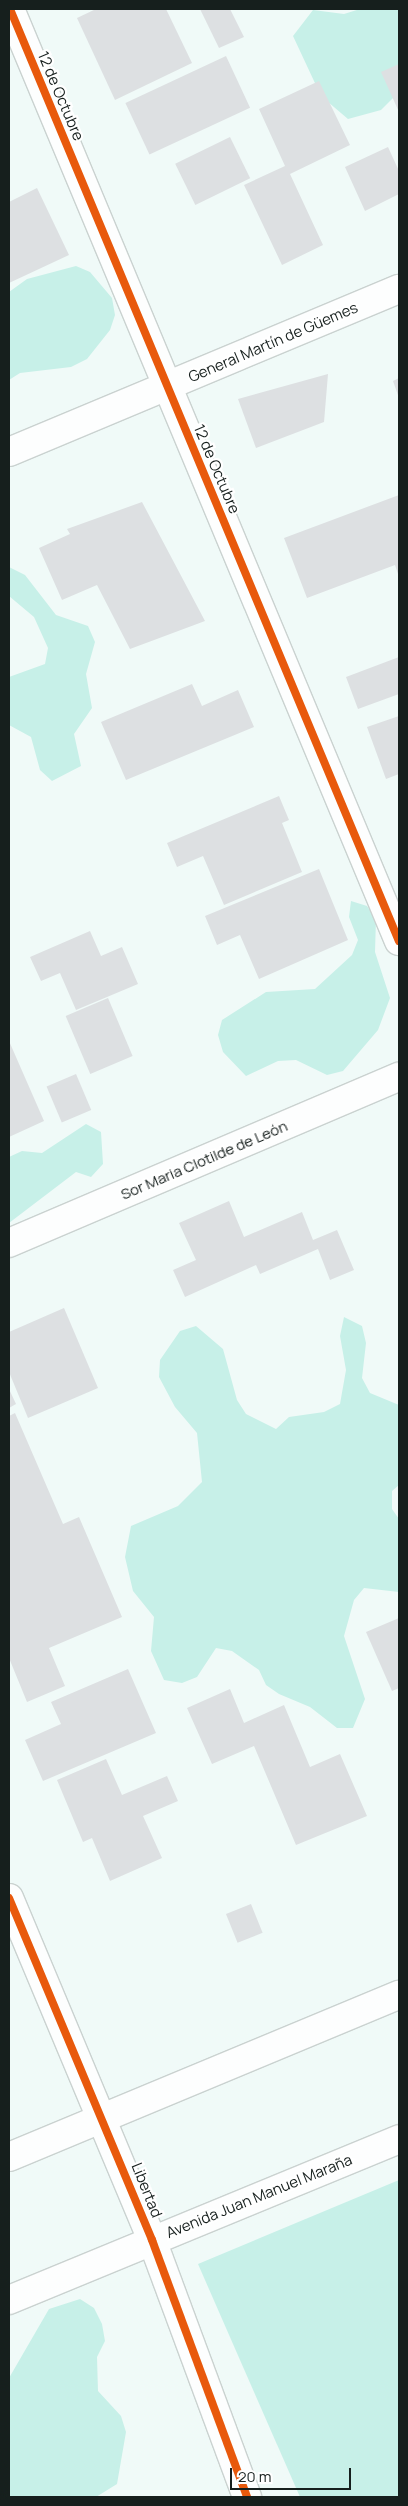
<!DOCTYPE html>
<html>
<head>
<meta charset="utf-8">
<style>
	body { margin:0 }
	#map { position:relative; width:408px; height:2506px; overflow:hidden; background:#f0faf8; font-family:Manrope,sans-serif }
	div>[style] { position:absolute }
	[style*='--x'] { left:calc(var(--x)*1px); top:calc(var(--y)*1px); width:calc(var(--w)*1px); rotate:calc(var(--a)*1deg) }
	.green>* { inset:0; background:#c7f0e8 }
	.building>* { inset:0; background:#dde0e2; transform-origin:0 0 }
	.roads { filter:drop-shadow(1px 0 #cad2d0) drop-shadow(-1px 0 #cad2d0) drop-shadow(0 1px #cad2d0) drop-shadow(0 -1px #cad2d0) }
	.minor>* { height:28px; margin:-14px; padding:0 14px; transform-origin:14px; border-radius:14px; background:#fdfefe }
	.tertiary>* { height:28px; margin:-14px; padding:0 14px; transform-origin:14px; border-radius:14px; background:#fdfefe }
	.cycleway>* { height:8px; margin:-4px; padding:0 4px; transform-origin:4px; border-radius:4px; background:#e8590c }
	span { translate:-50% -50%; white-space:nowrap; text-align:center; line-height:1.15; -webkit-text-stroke:4.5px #fff; paint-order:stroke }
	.street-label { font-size:15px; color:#161f1d }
	.frame { position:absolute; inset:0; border:10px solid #161f1d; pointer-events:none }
	.scale { position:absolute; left:230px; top:2468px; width:121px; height:22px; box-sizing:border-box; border:2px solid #161f1d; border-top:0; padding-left:6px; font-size:15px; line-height:18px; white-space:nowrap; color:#161f1d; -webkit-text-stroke:4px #fff; paint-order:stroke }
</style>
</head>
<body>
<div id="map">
	<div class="green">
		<div style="clip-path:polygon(360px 9px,399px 9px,399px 92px,381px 110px,348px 119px,321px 96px,293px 36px,313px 10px,344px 14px)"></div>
		<div style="clip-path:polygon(76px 266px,90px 272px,112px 298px,115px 315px,110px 330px,87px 359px,71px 367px,20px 373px,9px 380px,9px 292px,27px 279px)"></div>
		<div style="clip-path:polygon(9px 567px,25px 575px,56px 615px,88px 626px,95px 642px,86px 674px,92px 708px,74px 734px,81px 766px,52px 781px,40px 770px,31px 737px,9px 725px,9px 677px,45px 664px,48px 648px,34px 617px,9px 596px)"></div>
		<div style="clip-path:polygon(351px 901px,367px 906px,376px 919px,375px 952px,390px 998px,378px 1030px,343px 1071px,327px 1075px,296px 1060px,278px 1061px,246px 1076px,223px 1052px,218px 1035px,222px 1020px,266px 992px,315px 989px,352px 955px,358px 940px,349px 917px)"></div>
		<div style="clip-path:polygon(86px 1124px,101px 1132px,103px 1164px,91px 1177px,76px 1172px,9px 1223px,9px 1157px,22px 1151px,42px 1153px)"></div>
		<div style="clip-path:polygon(344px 1317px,362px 1326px,366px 1343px,362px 1378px,370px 1393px,399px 1405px,399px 1485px,392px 1491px,392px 1509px,399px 1519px,399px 1592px,364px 1588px,354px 1600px,344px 1636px,365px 1699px,353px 1728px,337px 1728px,310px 1707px,279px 1694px,266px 1685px,259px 1670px,232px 1651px,216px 1648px,197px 1677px,182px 1683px,164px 1680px,151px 1651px,154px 1617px,133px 1591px,125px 1557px,131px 1526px,178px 1506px,202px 1482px,197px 1433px,175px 1407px,159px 1377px,160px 1360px,180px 1331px,196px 1326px,223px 1349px,237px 1400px,246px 1414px,276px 1429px,289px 1417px,324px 1412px,340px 1404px,346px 1370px,340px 1336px)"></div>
		<div style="clip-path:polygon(399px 2180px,399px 2497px,300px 2497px,198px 2264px)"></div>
		<div style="clip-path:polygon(80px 2299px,94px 2308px,102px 2324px,105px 2341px,97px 2357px,98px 2391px,121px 2416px,126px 2432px,117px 2484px,96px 2497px,9px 2497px,9px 2378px,49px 2309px)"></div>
	</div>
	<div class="building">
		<div style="clip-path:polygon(96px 9px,166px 9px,192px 63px,115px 100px,77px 18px)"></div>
		<div style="clip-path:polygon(200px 9px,230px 9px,244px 37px,219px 48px)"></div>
		<div style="left:226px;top:56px;width:57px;height:111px;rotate:65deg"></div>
		<div style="clip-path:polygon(399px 64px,399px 112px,381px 72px)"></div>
		<div style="clip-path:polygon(319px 81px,350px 145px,290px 174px,323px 245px,282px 265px,244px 185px,285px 166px,259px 109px)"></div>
		<div style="left:230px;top:137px;width:46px;height:61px;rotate:64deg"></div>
		<div style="clip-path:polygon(388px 147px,399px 171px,399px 194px,365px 211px,345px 167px)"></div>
		<div style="clip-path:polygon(37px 188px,69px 255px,9px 283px,9px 202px)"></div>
		<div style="clip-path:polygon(328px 374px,324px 422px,256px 448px,238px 399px)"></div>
		<div style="clip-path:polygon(399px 378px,399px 398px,393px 381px)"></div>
		<div style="clip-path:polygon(399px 495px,399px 577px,395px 565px,307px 598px,284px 538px)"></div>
		<div style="clip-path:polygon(142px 502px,205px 621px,130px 649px,97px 585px,62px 600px,39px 548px,70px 534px,67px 529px)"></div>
		<div style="clip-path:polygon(399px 657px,399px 694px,358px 709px,346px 677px)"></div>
		<div style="clip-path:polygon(192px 684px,202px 706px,238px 690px,254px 727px,126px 780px,101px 722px)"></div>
		<div style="clip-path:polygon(399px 716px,399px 774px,386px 779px,367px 727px)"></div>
		<div style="clip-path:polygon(279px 796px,289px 820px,282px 823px,302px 872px,224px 905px,203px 856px,177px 867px,167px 843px)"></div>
		<div style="clip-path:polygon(319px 869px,348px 940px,259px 979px,240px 935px,217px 945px,205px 916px)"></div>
		<div style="clip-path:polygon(90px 931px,101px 956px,122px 947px,138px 984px,76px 1010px,60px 973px,41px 981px,30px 957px)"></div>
		<div style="left:108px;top:998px;width:63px;height:46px;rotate:67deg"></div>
		<div style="clip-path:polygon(9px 1041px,44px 1121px,9px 1137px)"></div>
		<div style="left:76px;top:1074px;width:39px;height:32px;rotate:67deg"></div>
		<div style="clip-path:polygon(229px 1201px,244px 1237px,302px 1212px,313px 1240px,337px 1230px,354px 1270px,330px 1280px,318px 1249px,260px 1274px,256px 1265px,185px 1297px,173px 1270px,196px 1260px,179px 1223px)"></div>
		<div style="clip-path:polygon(64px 1308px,98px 1388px,28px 1418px,9px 1372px,9px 1332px)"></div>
		<div style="clip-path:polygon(9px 1389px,16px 1404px,9px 1408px)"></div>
		<div style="clip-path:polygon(15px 1413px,63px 1524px,79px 1517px,122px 1617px,49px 1648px,65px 1686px,27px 1702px,9px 1658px,9px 1416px)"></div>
		<div style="clip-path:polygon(399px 1618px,399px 1688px,392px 1691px,366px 1632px)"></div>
		<div style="clip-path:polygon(128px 1669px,156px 1733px,43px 1781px,25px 1740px,61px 1724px,51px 1702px)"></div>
		<div style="clip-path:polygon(230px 1689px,244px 1723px,284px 1705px,310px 1767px,340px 1754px,367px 1816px,296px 1845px,254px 1746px,212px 1764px,187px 1708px)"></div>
		<div style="clip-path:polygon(106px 1759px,122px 1795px,167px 1776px,178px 1801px,143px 1816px,162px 1858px,110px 1881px,92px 1838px,83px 1842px,57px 1780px)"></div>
		<div style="left:251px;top:1904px;width:31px;height:27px;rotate:68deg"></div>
	</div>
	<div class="roads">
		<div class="minor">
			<div style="--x:10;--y:9;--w:1010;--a:67.35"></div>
			<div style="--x:9;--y:452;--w:423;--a:-22.7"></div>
			<div style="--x:9;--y:1243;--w:424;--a:-23.1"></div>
			<div style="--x:9;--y:1898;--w:371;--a:67.3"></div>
			<div style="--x:152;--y:2240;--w:274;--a:69.7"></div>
		</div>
		<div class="tertiary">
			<div style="--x:9;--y:2157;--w:422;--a:-22.6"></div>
			<div style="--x:9;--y:2300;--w:422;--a:-22.4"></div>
		</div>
	</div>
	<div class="cycleway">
		<div style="--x:10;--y:9;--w:1010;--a:67.35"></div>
		<div style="--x:9;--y:1898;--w:371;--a:67.3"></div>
		<div style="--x:152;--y:2240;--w:274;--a:69.7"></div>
	</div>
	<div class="street-label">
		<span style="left:61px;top:96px;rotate:67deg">12 de Octubre</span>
		<span style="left:273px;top:342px;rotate:-23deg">General Martín de Güemes</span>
		<span style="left:217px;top:469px;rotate:67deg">12 de Octubre</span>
		<span style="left:204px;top:1160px;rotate:-23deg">Sor Maria Clotilde de León</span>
		<span style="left:147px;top:2190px;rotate:68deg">Libertad</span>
		<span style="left:259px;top:2196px;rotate:-22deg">Avenida Juan Manuel Maraña</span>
	</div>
	<div class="frame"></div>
	<div class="scale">20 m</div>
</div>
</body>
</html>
